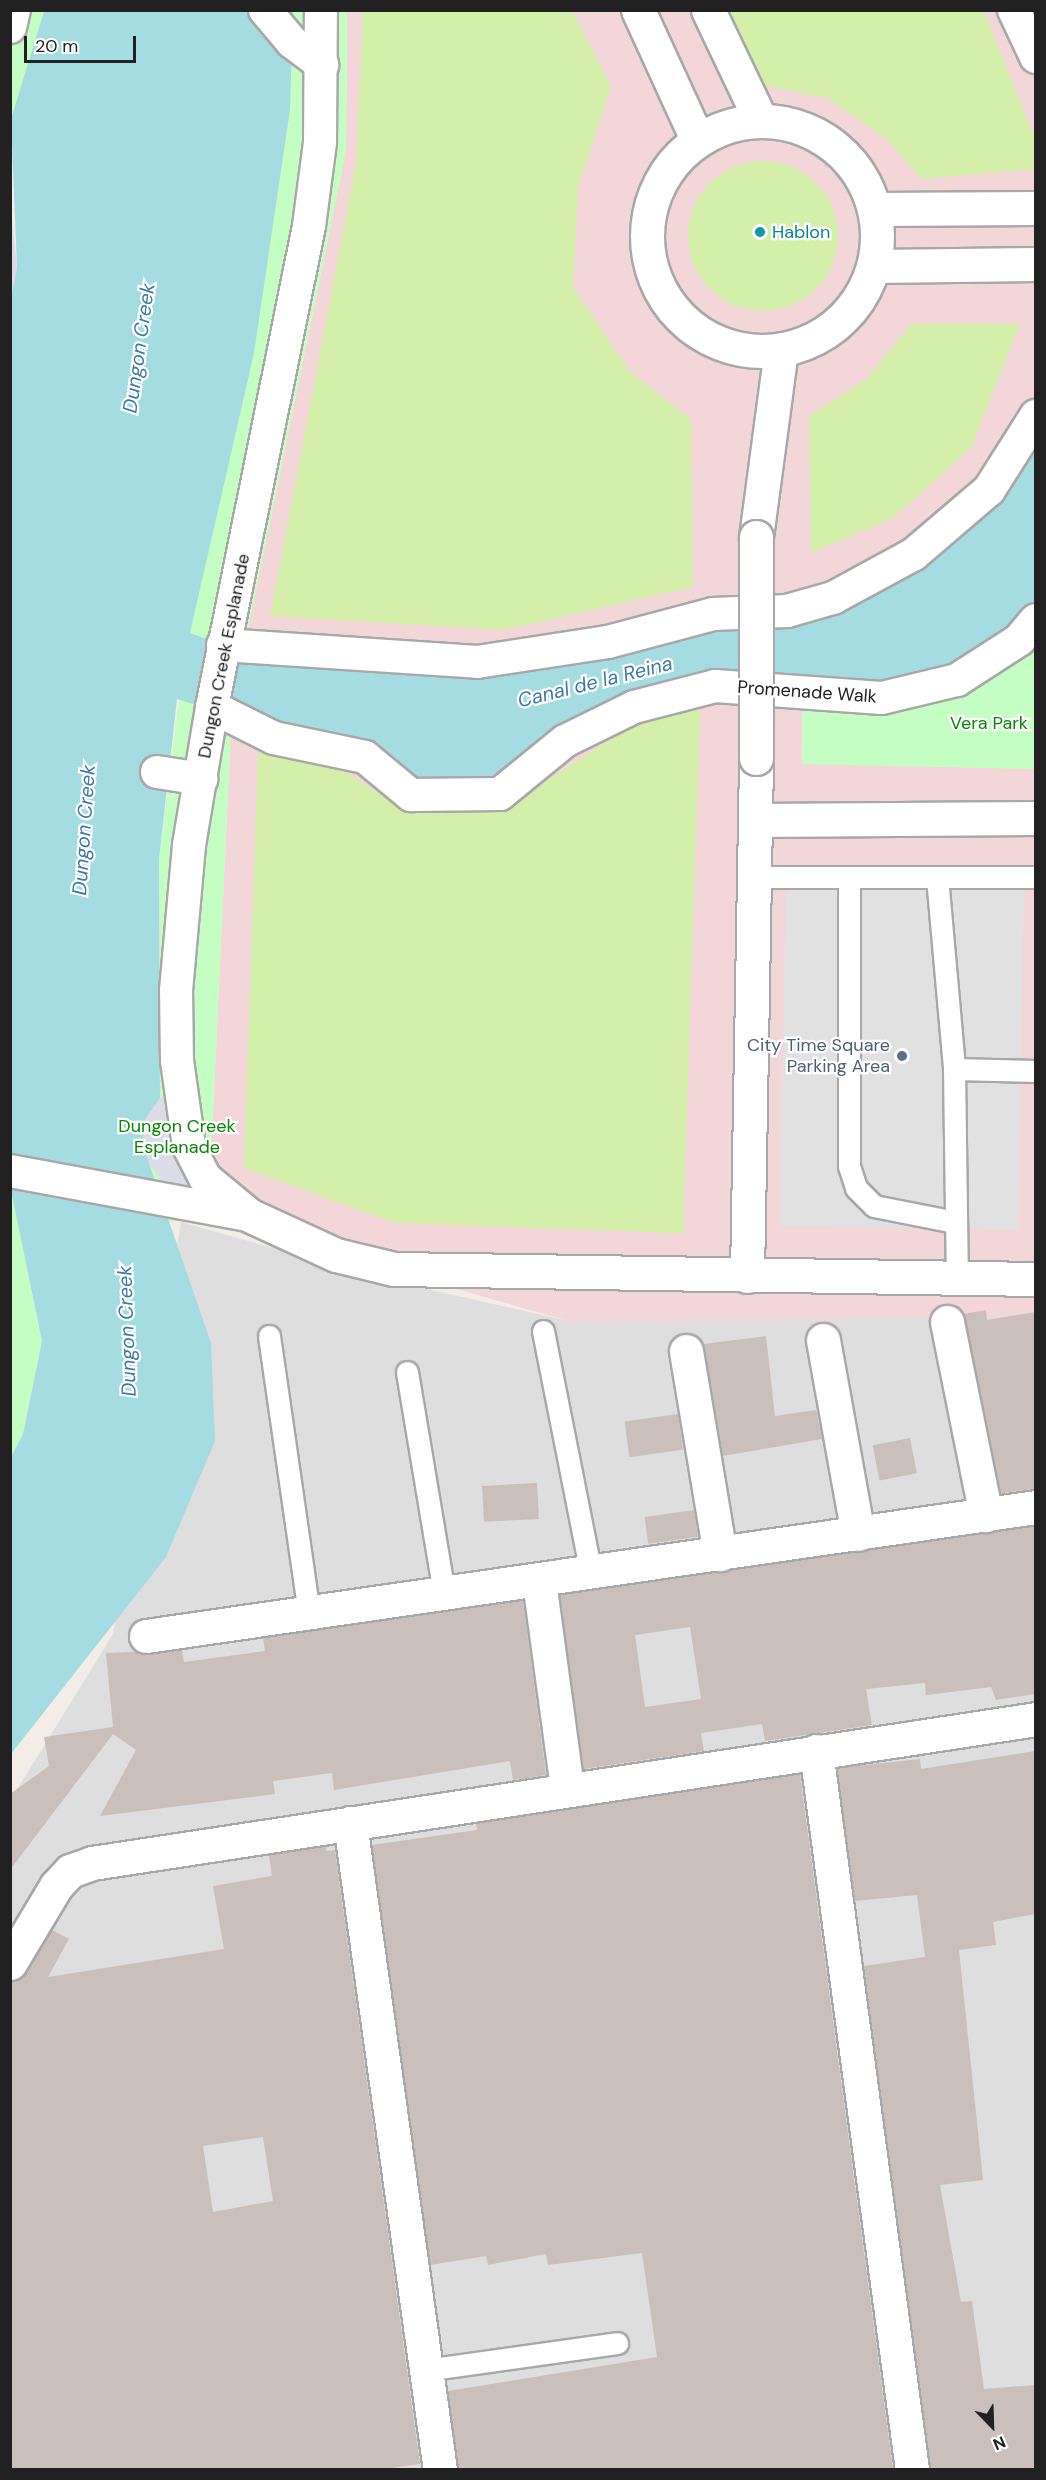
<!DOCTYPE html>
<html>
<head>
<meta charset="utf-8">
<style>
	body { margin:0 }
	#map { position:relative; width:1046px; height:2480px; overflow:hidden; background:#f2ede7; font-family:"DM Sans",sans-serif }
	div>[style] { position:absolute }
	[style*='--x'] { left:calc(var(--x)*1px); top:calc(var(--y)*1px); width:calc(var(--w)*1px); rotate:calc(var(--a)*1deg) }
	.residential>* { inset:0; background:#dfdede }
	.commercial>* { inset:0; background:#f3d6d8 }
	.grass>* { inset:0; background:#d4efaa }
	.round { border-radius:50% }
	.park>* { inset:0; background:#c5fec2 }
	.parking>* { inset:0; background:#e1e1e1; transform-origin:0 0 }
	.plaza>* { inset:0; background:#dbdce8 }
	.water>* { inset:0; background:#a5dce2 }
	.building>* { inset:0; background:#cabfba; transform-origin:0 0 }
	.roads { filter:drop-shadow(2px 0 #a8a8a8) drop-shadow(-2px 0 #a8a8a8) drop-shadow(0 2px #a8a8a8) drop-shadow(0 -2px #a8a8a8) }
	.service>* { height:21px; margin:-10.5px; padding:0 10.5px; transform-origin:10.5px; border-radius:10.5px; background:#fff }
	.pedestrian>* { height:32px; margin:-16px; padding:0 16px; transform-origin:16px; border-radius:16px; background:#fff }
	.minor>* { height:33px; margin:-16.5px; padding:0 16.5px; transform-origin:16.5px; border-radius:16.5px; background:#fff }
	.minor>.ring { margin:-16.5px; padding:0; box-sizing:content-box; background:none; border:33px solid #fff; border-radius:50% }
	.bridges { filter:drop-shadow(2px 0 #a8a8a8) drop-shadow(-2px 0 #a8a8a8) drop-shadow(0 2px #a8a8a8) drop-shadow(0 -2px #a8a8a8) }
	.minor-bridge>* { height:33px; margin:-16.5px; padding:0 16.5px; transform-origin:16.5px; border-radius:16.5px; background:#fff }
	.dots>* { width:16px; height:16px; translate:-50% -50%; box-sizing:border-box; border:3px solid #fff; border-radius:50% }
	span { translate:-50% -50%; white-space:nowrap; text-align:center; line-height:1.15; -webkit-text-stroke:4.5px #fff; paint-order:stroke }
	.culture-label { font-size:18px; color:#0d838f }
	.left { translate:0 -50%; text-align:left }
	.street-label { font-size:18px; color:#212121 }
	.park-label { font-size:18px; color:#088504 }
	.service-label { font-size:18px; color:#4e5e75 }
	.right { translate:-100% -50%; text-align:right }
	.water-label { font-size:20px; color:#3d7aa0; font-style:italic }
	.frame { position:absolute; inset:0; border:12px solid #212121; pointer-events:none }
	.north { position:absolute; left:962px; top:2396px; width:60px; height:60px; -webkit-text-stroke:4px #fff; paint-order:stroke; rotate:157deg; font-size:16px; font-weight:700; line-height:24px; text-align:center; color:#212121 }
	.north::after { content:''; display:block; margin:auto; width:21px; height:27px; background:#212121; clip-path:polygon(50% 0,100% 100%,50% 72%,0 100%) }
	.scale { position:absolute; left:24px; top:36px; width:112px; height:27px; box-sizing:border-box; border:3px solid #212121; border-top:0; padding-left:8px; font-size:18px; line-height:21px; white-space:nowrap; color:#212121; -webkit-text-stroke:4px #fff; paint-order:stroke }
</style>
</head>
<body>
<div id="map">
	<div class="residential">
		<div style="clip-path:polygon(181px 1222px,383px 1279px,564px 1320px,1035px 1316px,1035px 2469px,11px 2469px,10px 1801px,113px 1634px)"></div>
	</div>
	<div class="commercial">
		<div style="clip-path:polygon(347px 11px,1035px 11px,1035px 1316px,572px 1322px,208px 1218px,232px 708px,346px 150px)"></div>
	</div>
	<div class="grass">
		<div style="clip-path:polygon(363px 11px,572px 11px,611px 86px,578px 188px,573px 287px,630px 372px,691px 419px,693px 587px,505px 630px,270px 616px,356px 163px)"></div>
		<div style="clip-path:polygon(727px 11px,984px 11px,1035px 139px,1035px 169px,921px 179px,887px 139px,827px 98px,757px 84px)"></div>
		<div class="round" style="left:688px;top:161px;width:150px;height:150px"></div>
		<div style="clip-path:polygon(911px 324px,1020px 324px,971px 448px,891px 519px,811px 553px,809px 416px,867px 379px)"></div>
		<div style="clip-path:polygon(700px 706px,683px 1233px,394px 1223px,244px 1168px,258px 749px,333px 763px,395px 804px,453px 812px,510px 805px,624px 730px)"></div>
	</div>
	<div class="park">
		<div style="clip-path:polygon(11px 11px,44px 11px,11px 119px)"></div>
		<div style="clip-path:polygon(265px 11px,347px 11px,346px 150px,232px 708px,208px 1218px,166px 1222px,142px 1143px,146px 1118px,160px 1098px,159px 859px)"></div>
		<div style="clip-path:polygon(1035px 642px,1035px 769px,802px 764px,802px 704px,894px 714px,1018px 661px)"></div>
		<div style="clip-path:polygon(10px 1186px,42px 1341px,23px 1434px,11px 1457px)"></div>
	</div>
	<div class="parking">
		<div style="left:786px;top:882px;width:238px;height:344px;rotate:1deg"></div>
	</div>
	<div class="plaza">
		<div style="clip-path:polygon(10px 196px,17px 268px,11px 303px,10px 303px)"></div>
		<div style="clip-path:polygon(180px 1094px,231px 1201px,161px 1180px,148px 1162px,142px 1143px,146px 1118px,160px 1098px)"></div>
	</div>
	<div class="water">
		<div style="clip-path:polygon(44px 11px,293px 11px,290px 110px,254px 353px,190px 633px,223px 645px,477px 662px,787px 611px,914px 554px,1035px 416px,1035px 620px,957px 680px,789px 688px,634px 707px,500px 794px,411px 795px,365px 757px,177px 699px,159px 859px,160px 1098px,146px 1118px,142px 1143px,211px 1343px,215px 1441px,166px 1557px,11px 1754px,11px 1457px,23px 1434px,42px 1341px,10px 1186px,10px 303px,17px 268px,11px 119px)"></div>
	</div>
	<div class="building">
		<div style="clip-path:polygon(986px 1310px,987px 1320px,1035px 1312px,1035px 1489px,1001px 1493px,963px 1314px)"></div>
		<div style="clip-path:polygon(766px 1336px,775px 1416px,816px 1410px,822px 1439px,723px 1456px,704px 1344px)"></div>
		<div style="left:678px;top:1414px;width:36px;height:54px;rotate:82deg"></div>
		<div style="left:910px;top:1438px;width:36px;height:38px;rotate:79deg"></div>
		<div style="left:537px;top:1483px;width:36px;height:55px;rotate:87deg"></div>
		<div style="left:694px;top:1510px;width:27px;height:50px;rotate:82deg"></div>
		<div style="clip-path:polygon(evenodd,1035px 1526px,1035px 1694px,996px 1700px,991px 1687px,926px 1695px,925px 1683px,866px 1689px,872px 1725px,765px 1741px,762px 1724px,701px 1733px,704px 1751px,583px 1769px,560px 1595px,1035px 1526px,690px 1627px,701px 1699px,645px 1707px,635px 1635px,690px 1627px)"></div>
		<div style="clip-path:polygon(523px 1600px,546px 1775px,513px 1780px,510px 1761px,334px 1790px,332px 1773px,273px 1781px,275px 1794px,100px 1816px,136px 1750px,113px 1734px,10px 1870px,10px 1794px,49px 1766px,44px 1737px,113px 1727px,106px 1653px,182px 1650px,184px 1662px,265px 1651px,263px 1638px)"></div>
		<div style="clip-path:polygon(1035px 1751px,1035px 1914px,993px 1922px,996px 1945px,959px 1950px,983px 2180px,940px 2185px,961px 2302px,972px 2301px,984px 2389px,1035px 2385px,1035px 2469px,930px 2469px,864px 1966px,925px 1957px,917px 1895px,855px 1901px,837px 1768px,920px 1759px,921px 1769px)"></div>
		<div style="clip-path:polygon(800px 1774px,893px 2469px,458px 2469px,448px 2391px,657px 2357px,642px 2253px,548px 2265px,546px 2254px,488px 2265px,486px 2256px,430px 2265px,372px 1845px,477px 1830px,476px 1823px)"></div>
		<div style="clip-path:polygon(evenodd,326px 1846px,326px 1851px,335px 1850px,420px 2464px,383px 2469px,10px 2469px,10px 1982px,26px 1973px,52px 1930px,69px 1939px,48px 1977px,224px 1949px,213px 1886px,272px 1876px,269px 1855px,326px 1846px,263px 2137px,273px 2201px,213px 2212px,203px 2146px,263px 2137px)"></div>
	</div>
	<div class="roads">
		<div class="service">
			<div style="--x:755;--y:877;--w:281;--a:0"></div>
			<div style="--x:849;--y:877;--w:289;--a:90"></div>
			<div style="--x:849;--y:1166;--w:23;--a:72"></div>
			<div style="--x:856;--y:1188;--w:25;--a:45"></div>
			<div style="--x:874;--y:1206;--w:83;--a:11.2"></div>
			<div style="--x:937;--y:877;--w:193;--a:84.9"></div>
			<div style="--x:954;--y:1069;--w:210;--a:89.2"></div>
			<div style="--x:954;--y:1069;--w:82;--a:1.4"></div>
			<div style="--x:543;--y:1331;--w:247;--a:78.8"></div>
			<div style="--x:269;--y:1336;--w:279;--a:81.8"></div>
			<div style="--x:407;--y:1372;--w:224;--a:80.5"></div>
			<div style="--x:426;--y:2370;--w:193;--a:-8"></div>
		</div>
		<div class="pedestrian">
			<div style="--x:265;--y:10;--w:42;--a:49.8"></div>
			<div style="--x:292;--y:42;--w:38;--a:37"></div>
			<div style="--x:1014;--y:10;--w:52;--a:64.9"></div>
			<div style="--x:10;--y:27;--w:17;--a:-77"></div>
			<div style="--x:223;--y:645;--w:255;--a:3.8"></div>
			<div style="--x:477;--y:662;--w:133;--a:-8.7"></div>
			<div style="--x:608;--y:642;--w:109;--a:-14.9"></div>
			<div style="--x:713;--y:614;--w:74;--a:-2.3"></div>
			<div style="--x:787;--y:611;--w:48;--a:-15.8"></div>
			<div style="--x:833;--y:598;--w:92;--a:-28.5"></div>
			<div style="--x:914;--y:554;--w:99;--a:-40.5"></div>
			<div style="--x:989;--y:490;--w:88;--a:-57.6"></div>
			<div style="--x:212;--y:707;--w:69;--a:26.6"></div>
			<div style="--x:274;--y:738;--w:93;--a:11.8"></div>
			<div style="--x:365;--y:757;--w:60;--a:39.6"></div>
			<div style="--x:411;--y:795;--w:89;--a:-0.6"></div>
			<div style="--x:500;--y:794;--w:84;--a:-39.2"></div>
			<div style="--x:565;--y:741;--w:77;--a:-26.2"></div>
			<div style="--x:634;--y:707;--w:84;--a:-14.5"></div>
			<div style="--x:715;--y:686;--w:167;--a:4.1"></div>
			<div style="--x:882;--y:698;--w:77;--a:-13.5"></div>
			<div style="--x:957;--y:680;--w:74;--a:-32.8"></div>
			<div style="--x:1019;--y:640;--w:26;--a:-50"></div>
			<div style="--x:157;--y:772;--w:45;--a:9"></div>
			<div style="--x:10;--y:1171;--w:242;--a:10.5"></div>
			<div style="--x:251;--y:1216;--w:60;--a:-140.4"></div>
			<div style="--x:205;--y:1178;--w:36;--a:-117"></div>
			<div style="--x:189;--y:1146;--w:86;--a:-98"></div>
			<div style="--x:177;--y:1061;--w:70;--a:-90.8"></div>
			<div style="--x:176;--y:991;--w:147;--a:-84.9"></div>
			<div style="--x:189;--y:845;--w:140;--a:-80.5"></div>
			<div style="--x:212;--y:707;--w:491;--a:-78.6"></div>
			<div style="--x:309;--y:226;--w:85;--a:-82.5"></div>
			<div style="--x:320;--y:142;--w:132;--a:-89.6"></div>
		</div>
		<div class="minor">
			<div style="--x:638;--y:10;--w:142;--a:65.4"></div>
			<div style="--x:708;--y:10;--w:121;--a:64.5"></div>
			<div class="ring" style="left:647px;top:121px;width:197px;height:197px"></div>
			<div style="--x:877;--y:209;--w:159;--a:-0.4"></div>
			<div style="--x:875;--y:266;--w:161;--a:-0.7"></div>
			<div style="--x:756;--y:537;--w:189;--a:-82.4"></div>
			<div style="--x:756;--y:820;--w:280;--a:-0.4"></div>
			<div style="--x:251;--y:1216;--w:94;--a:24.6"></div>
			<div style="--x:336;--y:1255;--w:60;--a:13.6"></div>
			<div style="--x:394;--y:1269;--w:642;--a:0.89"></div>
			<div style="--x:747;--y:1276;--w:518;--a:-89"></div>
			<div style="--x:947;--y:1322;--w:197;--a:78.6"></div>
			<div style="--x:823;--y:1340;--w:197;--a:79.8"></div>
			<div style="--x:686;--y:1351;--w:206;--a:80.5"></div>
			<div style="--x:539;--y:1581;--w:208;--a:82.3"></div>
			<div style="--x:146;--y:1636;--w:899;--a:-8.25"></div>
			<div style="--x:816;--y:1751;--w:725;--a:82.39"></div>
			<div style="--x:350;--y:1823;--w:653;--a:82.08"></div>
			<div style="--x:10;--y:1963;--w:90;--a:-59.1"></div>
			<div style="--x:56;--y:1886;--w:21;--a:-47"></div>
			<div style="--x:70;--y:1871;--w:23;--a:-20"></div>
			<div style="--x:92;--y:1863;--w:955;--a:-8.67"></div>
		</div>
	</div>
	<div class="bridges">
		<div class="minor-bridge">
			<div style="--x:756;--y:537;--w:221;--a:90"></div>
		</div>
	</div>
	<div class="dots">
		<div style="left:760px;top:232px;background:#0f9aa8"></div>
		<div style="left:902px;top:1056px;background:#5c6f8a"></div>
	</div>
	<div class="culture-label">
		<span class="left" style="left:772px;top:232px">Hablon</span>
	</div>
	<div class="street-label">
		<span style="left:224px;top:656px;rotate:-79deg">Dungon Creek Esplanade</span>
		<span style="left:807px;top:692px;rotate:4deg">Promenade Walk</span>
	</div>
	<div class="park-label">
		<span style="left:989px;top:723px">Vera Park</span>
		<span style="left:177px;top:1137px">Dungon Creek<br>Esplanade</span>
	</div>
	<div class="service-label">
		<span class="right" style="left:890px;top:1056px">City Time Square<br>Parking Area</span>
	</div>
	<div class="water-label">
		<span style="left:139px;top:348px;rotate:-82deg">Dungon Creek</span>
		<span style="left:595px;top:682px;rotate:-14deg">Canal de la Reina</span>
		<span style="left:84px;top:830px;rotate:-86deg">Dungon Creek</span>
		<span style="left:127px;top:1331px;rotate:-92deg">Dungon Creek</span>
	</div>
	<div class="frame"></div>
	<div class="north">N</div>
	<div class="scale">20 m</div>
</div>
</body>
</html>
